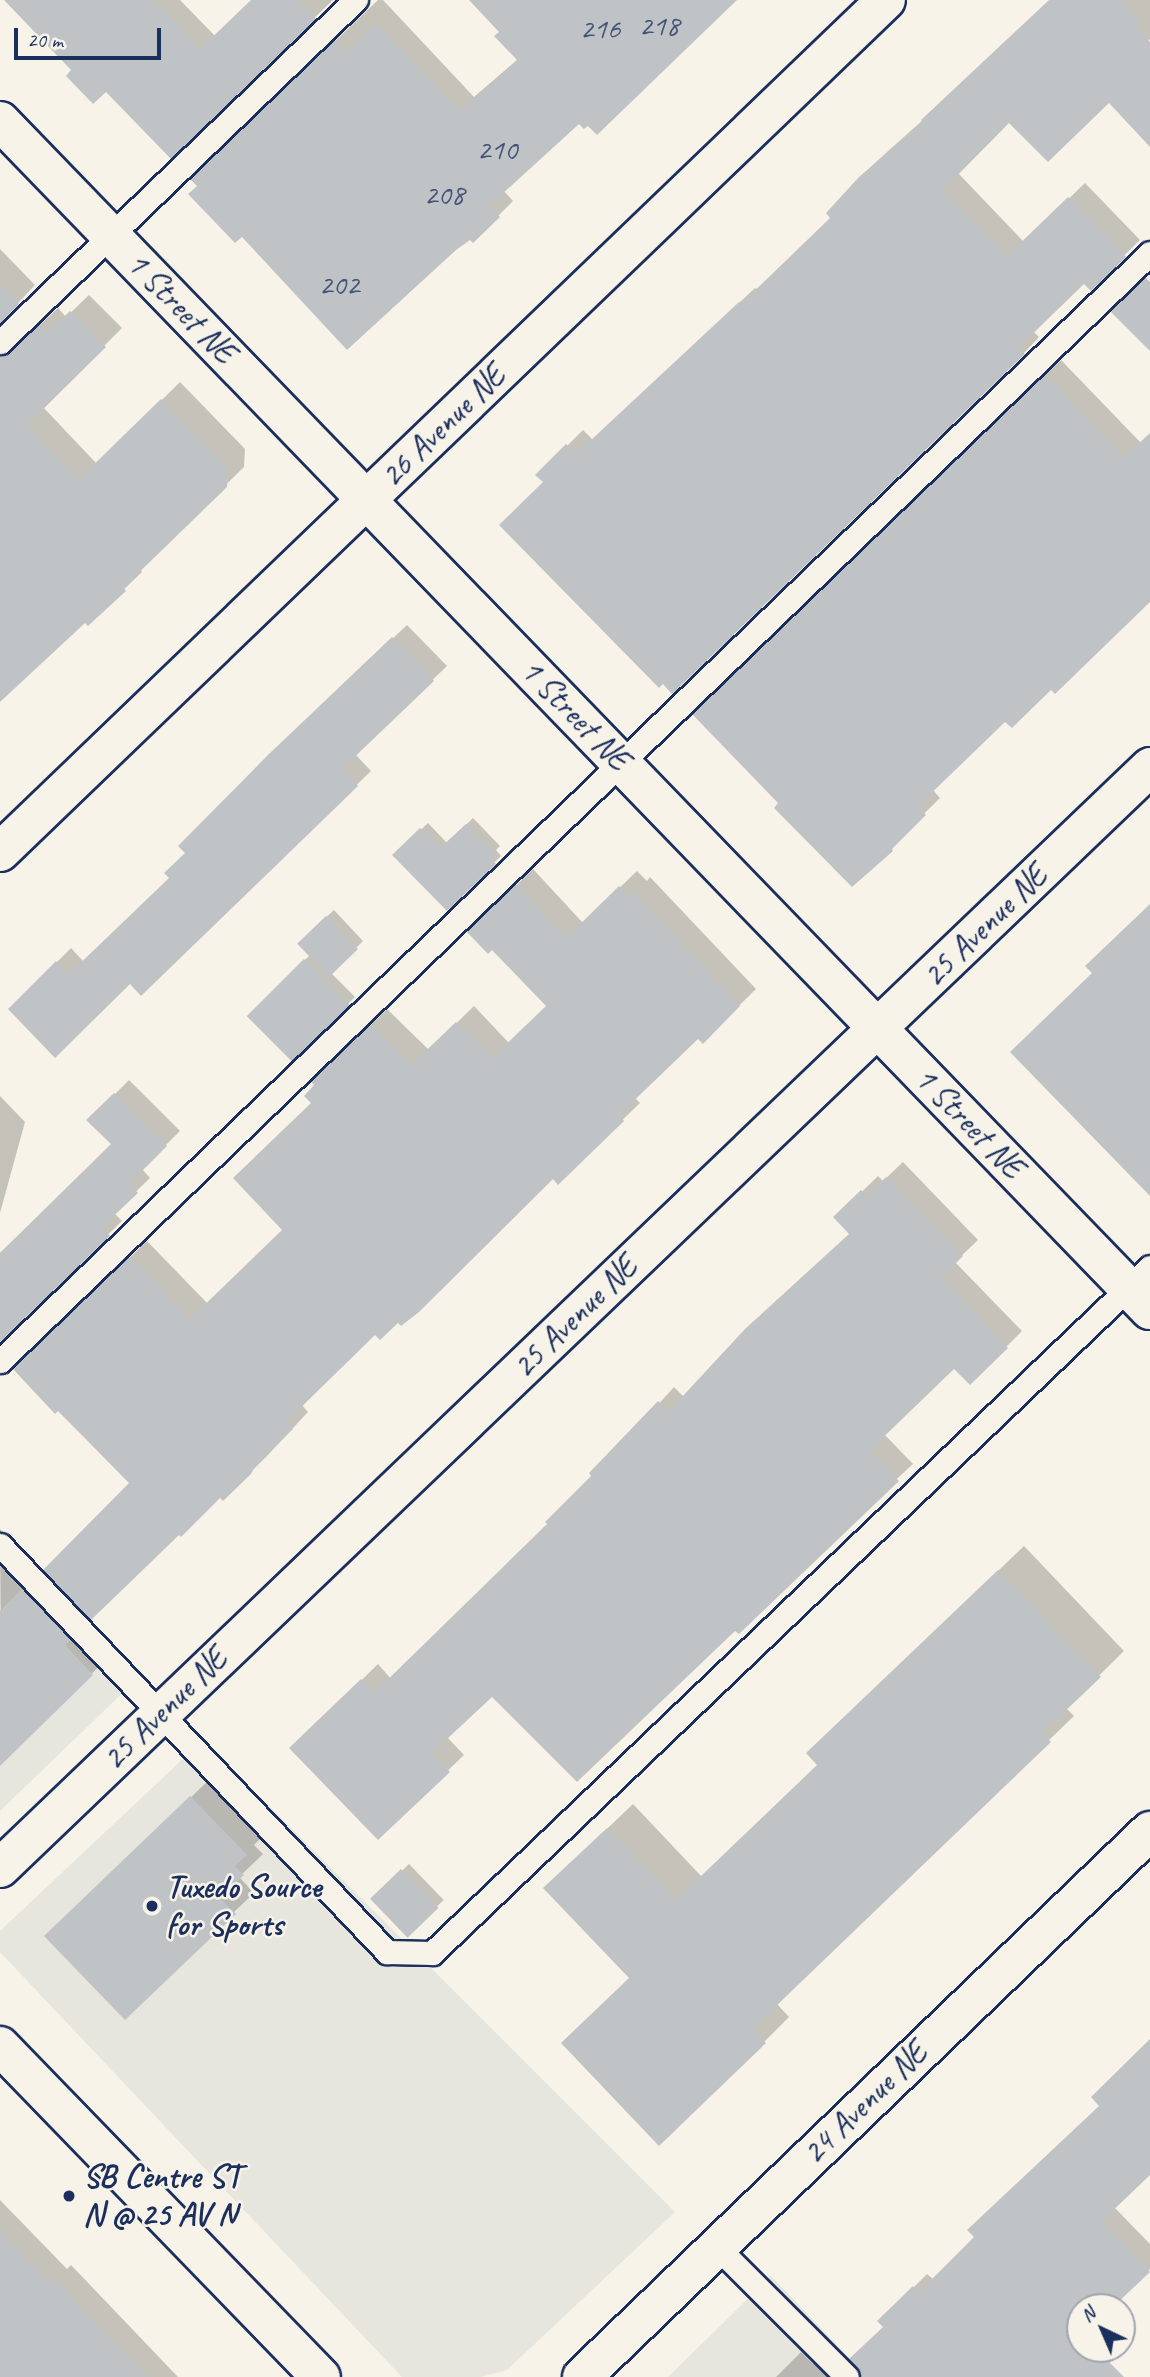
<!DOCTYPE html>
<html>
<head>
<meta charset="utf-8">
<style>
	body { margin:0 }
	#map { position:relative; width:1150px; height:2377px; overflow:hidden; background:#f7f3e8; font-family:Caveat,sans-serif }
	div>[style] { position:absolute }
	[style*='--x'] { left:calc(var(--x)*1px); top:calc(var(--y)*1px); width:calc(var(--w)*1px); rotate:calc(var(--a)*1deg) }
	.built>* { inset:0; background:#e6e5de }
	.shadow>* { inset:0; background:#0003; transform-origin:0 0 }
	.building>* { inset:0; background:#c0c3c5; transform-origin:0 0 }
	.roads { filter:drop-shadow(2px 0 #1b2f5e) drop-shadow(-2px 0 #1b2f5e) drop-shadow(0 2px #1b2f5e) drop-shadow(0 -2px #1b2f5e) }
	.lane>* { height:23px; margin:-11.5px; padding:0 11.5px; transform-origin:11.5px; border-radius:11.5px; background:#f7f3e8 }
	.street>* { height:38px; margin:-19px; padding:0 19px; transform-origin:19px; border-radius:19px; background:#f7f3e8 }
	.secondary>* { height:38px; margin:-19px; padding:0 19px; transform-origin:19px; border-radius:19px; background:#f7f3e8 }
	.dots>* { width:19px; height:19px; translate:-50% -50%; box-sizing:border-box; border:4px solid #f7f3e8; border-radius:50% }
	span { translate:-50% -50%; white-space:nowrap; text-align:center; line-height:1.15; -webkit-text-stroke:5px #f7f3e8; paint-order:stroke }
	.number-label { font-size:30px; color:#445478 }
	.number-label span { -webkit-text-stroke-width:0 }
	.street-label { font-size:33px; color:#1b2f5e }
	.poi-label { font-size:33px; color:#1b2f5e; font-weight:700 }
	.left { translate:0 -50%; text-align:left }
	.north { position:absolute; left:1066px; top:2293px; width:70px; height:70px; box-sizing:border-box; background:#f7f3e8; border:2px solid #9fa5b1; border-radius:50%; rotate:316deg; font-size:19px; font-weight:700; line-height:28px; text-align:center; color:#1b2f5e }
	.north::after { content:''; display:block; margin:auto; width:24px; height:32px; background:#1b2f5e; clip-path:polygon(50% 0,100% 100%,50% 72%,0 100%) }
	.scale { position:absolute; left:14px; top:28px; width:147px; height:32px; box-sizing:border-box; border:4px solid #1b2f5e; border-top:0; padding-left:9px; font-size:21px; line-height:24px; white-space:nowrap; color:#1b2f5e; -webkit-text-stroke:5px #f7f3e8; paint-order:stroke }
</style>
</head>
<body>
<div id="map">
	<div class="built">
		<div style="clip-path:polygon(0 1537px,137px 1679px,0 1811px)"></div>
		<div style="clip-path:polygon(203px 1740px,675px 2212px,507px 2370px,481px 2377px,402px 2377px,0 1952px,0 1931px)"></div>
		<div style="clip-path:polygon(771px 2276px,868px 2377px,668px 2377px)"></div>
	</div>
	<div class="shadow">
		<div style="clip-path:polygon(6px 0,180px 0,215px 36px,253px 0,333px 0,171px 156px,107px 90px,74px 70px)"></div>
		<div style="clip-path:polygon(378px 0,383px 0,474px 97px,518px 59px,501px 31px,471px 0,736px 0,588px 123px,579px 121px,503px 190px,513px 201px,498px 216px,199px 185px,207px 164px)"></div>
		<div style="clip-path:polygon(1057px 0,1150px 0,1150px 39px,1146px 43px,1150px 47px,1150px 144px,1109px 101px,1010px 121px,958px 173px,1024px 242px,1085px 183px,1140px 240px,1091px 288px,1084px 282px,1033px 331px,1039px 337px,1024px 353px,545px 482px,538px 475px,583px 430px,593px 440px,755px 288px,758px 290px,832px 217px,860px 178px,877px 161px)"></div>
		<div style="clip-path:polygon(0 249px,35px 285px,4px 318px,8px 335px,22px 339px,29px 335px,58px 308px,66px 317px,89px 295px,122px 328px,43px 407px,97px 464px,180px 382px,245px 449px,244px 467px,140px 569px,142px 572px,88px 624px,85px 620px,0 699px)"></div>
		<div style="clip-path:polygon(1061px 360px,1141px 443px,1150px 435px,1150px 600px,1051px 688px,1005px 719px,933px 790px,940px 798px,852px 885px,780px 803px,710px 698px)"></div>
		<div style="clip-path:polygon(407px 625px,447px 666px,355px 754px,371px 771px,141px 994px,130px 982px,10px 1009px,71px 948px,84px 962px,171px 878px,187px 853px,285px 740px)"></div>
		<div style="clip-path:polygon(473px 818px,500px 846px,496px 850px,501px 856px,447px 909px,394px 855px,428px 823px,447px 843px)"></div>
		<div style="clip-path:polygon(533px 869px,583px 923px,637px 871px,647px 881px,650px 877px,756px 989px,703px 1041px,698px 1036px,634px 1097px,640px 1103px,558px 1182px,553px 1176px,398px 1321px,375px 1333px,301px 1404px,308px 1412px,267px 1456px,223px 1499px,220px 1496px,179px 1532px,88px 1620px,117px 1649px,2px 1761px,0 1529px,42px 1572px,131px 1483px,35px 1349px,147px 1241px,208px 1304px,284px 1229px,317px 1085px,313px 1081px,387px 1009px,429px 1050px,474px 1006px,509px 1043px,548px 1006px,492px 948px,469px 931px)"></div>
		<div style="clip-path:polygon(334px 910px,363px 941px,331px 973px,355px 997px,291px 1059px,248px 1015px,310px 955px,298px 943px)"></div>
		<div style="clip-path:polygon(129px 1080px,180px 1131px,142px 1169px,150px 1178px,114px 1213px,122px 1221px,0 1339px,0 1253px,113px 1144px,89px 1120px)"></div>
		<div style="clip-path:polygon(0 1096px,25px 1122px,0 1213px)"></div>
		<div style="clip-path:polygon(903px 1162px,978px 1240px,955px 1262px,1022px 1331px,970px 1383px,954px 1367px,884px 1434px,913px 1464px,735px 1628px,492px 1695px,447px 1737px,464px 1755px,378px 1838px,292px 1748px,378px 1664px,391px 1679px,549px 1524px,674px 1387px,684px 1397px,851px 1233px,836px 1217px,878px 1176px,883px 1181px)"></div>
		<div style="clip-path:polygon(1024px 1546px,1124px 1651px,1066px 1708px,1074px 1716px,776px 2003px,789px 2017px,764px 2042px,631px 1978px,570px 1864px,633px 1804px,702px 1877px,819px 1764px,833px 1729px)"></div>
		<div style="clip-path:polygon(211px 1778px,265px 1834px,254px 1845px,263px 1854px,239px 1877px,254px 1893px,234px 1912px,66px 1917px)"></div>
		<div style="left:409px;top:1864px;width:50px;height:50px;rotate:46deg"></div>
		<div style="clip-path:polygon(1150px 2041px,1150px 2172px,1114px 2207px,1150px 2244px,1150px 2269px,1111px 2307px,1080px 2307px,1080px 2349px,1123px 2350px,1095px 2377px,861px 2377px,885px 2326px,880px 2321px,927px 2274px,934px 2280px,1101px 2106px)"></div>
		<div style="clip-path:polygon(0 2200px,67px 2269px,71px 2265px,178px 2377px,0 2377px)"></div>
		<div style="clip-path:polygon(801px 2352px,813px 2364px,826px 2352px,855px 2377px,776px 2377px)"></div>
	</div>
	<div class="building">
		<div style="clip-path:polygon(4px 0,154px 0,200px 49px,251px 0,297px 0,316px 19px,171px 159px,106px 92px,93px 104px,66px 76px,71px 70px)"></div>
		<div style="clip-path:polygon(469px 0,737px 0,597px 135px,588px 126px,584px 129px,579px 124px,489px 206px,500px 217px,473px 243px,470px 240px,456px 250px,347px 350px,242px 237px,235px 243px,188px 194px,197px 186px,190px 179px,335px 40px,347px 52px,377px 24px,459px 111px,517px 60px,494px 36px,499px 32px)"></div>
		<div style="clip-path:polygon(1049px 0,1122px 0,1141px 20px,1135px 25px,1150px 42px,1150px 147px,1109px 103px,1048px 162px,1009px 123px,943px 190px,1007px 256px,1068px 197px,1126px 257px,1091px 291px,1084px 284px,1018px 348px,1025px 354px,672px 694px,663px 684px,659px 688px,499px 525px,543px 482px,535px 475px,566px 444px,576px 454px,739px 302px,741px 304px,830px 218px,826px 213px,859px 177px,923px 122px,921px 120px)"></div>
		<div style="clip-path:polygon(1145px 277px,1150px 282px,1150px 351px,1110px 311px)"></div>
		<div style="clip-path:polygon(0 285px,19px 304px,0 323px)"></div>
		<div style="clip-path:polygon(70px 311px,106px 347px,26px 426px,78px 480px,161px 399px,228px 468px,227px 487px,123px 588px,126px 591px,88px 626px,85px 623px,0 702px,0 356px,10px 352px,39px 324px,47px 333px)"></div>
		<div style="clip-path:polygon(1044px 374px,1124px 457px,1150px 433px,1150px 602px,1055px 694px,1051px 690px,1012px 728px,1005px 722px,918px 806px,926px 815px,892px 849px,893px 851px,852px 887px,774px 808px,778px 803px,692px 714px)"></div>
		<div style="clip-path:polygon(392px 637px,434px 681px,342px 769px,358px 786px,141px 996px,130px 984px,55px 1058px,8px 1009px,56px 961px,69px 974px,169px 878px,164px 873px,185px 853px,178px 846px,269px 754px)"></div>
		<div style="clip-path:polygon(466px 824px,495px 854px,490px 858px,496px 864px,447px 911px,392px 855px,420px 828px,440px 848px)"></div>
		<div style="clip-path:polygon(515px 884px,566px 938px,619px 886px,629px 896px,633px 892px,740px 1006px,703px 1044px,698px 1039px,619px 1115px,624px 1121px,558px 1185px,553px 1179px,419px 1312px,401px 1326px,398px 1323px,380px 1340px,375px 1335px,286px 1422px,293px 1429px,255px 1466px,251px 1474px,223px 1501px,220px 1498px,181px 1537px,179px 1535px,91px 1620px,43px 1570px,129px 1483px,58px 1411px,55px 1414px,12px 1368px,129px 1256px,190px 1319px,282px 1230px,233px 1178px,311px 1103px,304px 1096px,314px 1085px,310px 1081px,370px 1024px,411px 1065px,456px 1022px,492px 1058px,546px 1006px,492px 950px,488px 954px,466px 931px)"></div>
		<div style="clip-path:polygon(1150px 904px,1150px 1196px,1010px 1052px,1092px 973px,1085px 966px)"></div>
		<div style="left:326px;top:916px;width:46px;height:40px;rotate:46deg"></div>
		<div style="left:304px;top:959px;width:65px;height:81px;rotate:45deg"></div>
		<div style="clip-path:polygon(114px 1093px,167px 1146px,129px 1184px,138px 1193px,102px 1227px,110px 1236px,0 1342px,0 1253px,111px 1144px,86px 1120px)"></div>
		<div style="clip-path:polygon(886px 1177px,963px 1256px,941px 1278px,1008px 1348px,970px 1385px,954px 1369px,869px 1451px,899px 1481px,739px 1634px,735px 1631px,577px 1782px,492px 1697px,432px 1753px,450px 1772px,378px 1840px,289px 1748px,361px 1679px,374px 1693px,547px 1524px,545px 1522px,591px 1476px,589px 1473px,658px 1401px,668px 1412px,745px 1329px,849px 1234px,833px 1217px,861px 1190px,867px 1196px)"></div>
		<div style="clip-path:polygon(998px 1570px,1101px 1677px,1042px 1733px,1051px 1742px,752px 2029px,766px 2043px,659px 2146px,561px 2043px,629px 1978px,543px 1888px,607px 1828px,676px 1900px,817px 1765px,806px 1753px)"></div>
		<div style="clip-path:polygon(22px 1589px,71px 1640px,65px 1645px,93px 1675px,0 1766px,0 1611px)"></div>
		<div style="clip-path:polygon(190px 1796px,247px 1855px,235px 1866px,244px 1875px,220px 1898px,236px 1914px,125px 2020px,44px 1936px)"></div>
		<div style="left:401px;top:1869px;width:54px;height:43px;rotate:46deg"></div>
		<div style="clip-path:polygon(1150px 2039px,1150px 2175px,1102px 2221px,1150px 2272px,1113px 2307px,1080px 2307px,1080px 2349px,1096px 2349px,1124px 2377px,861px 2377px,849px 2359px,883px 2327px,877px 2321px,913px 2286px,919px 2292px,974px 2237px,967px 2230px,1099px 2106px,1091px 2097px)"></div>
		<div style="clip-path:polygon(0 2232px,50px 2283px,54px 2280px,148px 2377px,0 2377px)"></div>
	</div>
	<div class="roads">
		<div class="lane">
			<div style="--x:0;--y:342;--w:494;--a:-43.9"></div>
			<div style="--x:0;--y:1361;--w:1597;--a:-43.93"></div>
			<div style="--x:0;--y:1545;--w:562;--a:46.44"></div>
			<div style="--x:387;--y:1952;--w:45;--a:1.3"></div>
			<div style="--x:432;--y:1953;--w:993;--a:-43.69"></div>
			<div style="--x:716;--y:2246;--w:185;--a:45"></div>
		</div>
		<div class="street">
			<div style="--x:0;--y:121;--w:1654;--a:45.96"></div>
			<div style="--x:0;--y:852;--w:1229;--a:-43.88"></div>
			<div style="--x:0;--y:1868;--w:1592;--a:-43.75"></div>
			<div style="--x:582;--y:2377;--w:788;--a:-43.87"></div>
		</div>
		<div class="secondary">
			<div style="--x:0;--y:2046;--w:461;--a:45.9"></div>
		</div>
	</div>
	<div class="dots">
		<div style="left:152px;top:1906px;background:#1b2f5e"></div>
		<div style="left:69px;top:2196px;background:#1b2f5e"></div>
	</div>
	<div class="number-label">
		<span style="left:659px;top:25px">218</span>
		<span style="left:600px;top:28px">216</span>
		<span style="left:497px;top:149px">210</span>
		<span style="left:444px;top:194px">208</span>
		<span style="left:339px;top:284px">202</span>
	</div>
	<div class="street-label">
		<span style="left:181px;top:308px;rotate:46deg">1 Street NE</span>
		<span style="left:443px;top:426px;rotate:-44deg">26 Avenue NE</span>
		<span style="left:575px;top:715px;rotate:46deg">1 Street NE</span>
		<span style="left:985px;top:926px;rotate:-44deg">25 Avenue NE</span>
		<span style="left:969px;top:1123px;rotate:46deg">1 Street NE</span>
		<span style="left:575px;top:1317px;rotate:-44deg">25 Avenue NE</span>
		<span style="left:165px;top:1709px;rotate:-44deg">25 Avenue NE</span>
		<span style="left:865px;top:2103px;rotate:-44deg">24 Avenue NE</span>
	</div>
	<div class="poi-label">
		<span class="left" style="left:166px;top:1906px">Tuxedo Source<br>for Sports</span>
		<span class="left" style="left:83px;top:2196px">SB Centre ST<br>N @ 25 AV N</span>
	</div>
	<div class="north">N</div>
	<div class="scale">20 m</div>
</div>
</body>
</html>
